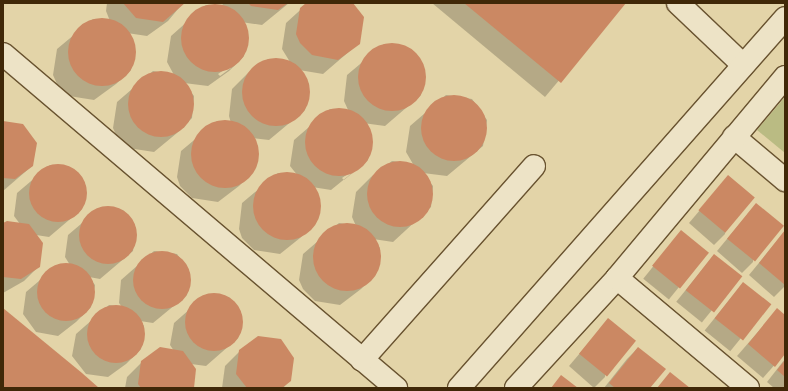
<!DOCTYPE html>
<html>
<head>
<meta charset="utf-8">
<style>
	body { margin:0 }
	#map { position:relative; width:788px; height:391px; overflow:hidden; background:#e3d4a8; font-family:"EB Garamond",serif }
	div>[style] { position:absolute }
	[style*='--x'] { left:calc(var(--x)*1px); top:calc(var(--y)*1px); width:calc(var(--w)*1px); rotate:calc(var(--a)*1deg) }
	.green>* { inset:0; background:#babb83 }
	.shadow>* { inset:0; background:#0003; transform-origin:0 0 }
	.building>* { inset:0; background:#cb8863; transform-origin:0 0 }
	.round { border-radius:50% }
	.roads { filter:drop-shadow(1px 0 #695330) drop-shadow(-1px 0 #695330) drop-shadow(0 1px #695330) drop-shadow(0 -1px #695330) }
	.minor>* { height:22px; margin:-11px; padding:0 11px; transform-origin:11px; border-radius:11px; background:#ede3c6 }
	span { translate:-50% -50%; white-space:nowrap; text-align:center; line-height:1.15; -webkit-text-stroke:3px #ede3c6; paint-order:stroke }
	.frame { position:absolute; inset:0; border:4px solid #402808; pointer-events:none }
</style>
</head>
<body>
<div id="map">
	<div class="green">
		<div style="clip-path:polygon(785px 97px,785px 153px,757px 130px)"></div>
	</div>
	<div class="shadow">
		<div style="clip-path:polygon(107px 3px,183px 3px,168px 21px,147px 36px,127px 33px,134px 43px,131px 70px,116px 84px,94px 100px,69px 96px,57px 84px,53px 75px,57px 49px,93px 19px,110px 21px,106px 11px)"></div>
		<div style="clip-path:polygon(evenodd,222px 3px,289px 3px,262px 25px,241px 22px,247px 30px,244px 56px,229px 71px,208px 86px,184px 83px,194px 96px,192px 118px,177px 133px,154px 152px,128px 148px,117px 137px,113px 128px,117px 102px,153px 71px,174px 75px,167px 62px,171px 36px,206px 5px,224px 8px,222px 3px,231px 65px,231px 68px,220px 76px,218px 74px,231px 65px)"></div>
		<div style="clip-path:polygon(308px 3px,352px 3px,359px 43px,323px 74px,299px 70px,309px 84px,305px 110px,269px 140px,252px 138px,258px 146px,254px 171px,239px 186px,218px 202px,192px 198px,180px 186px,177px 177px,181px 151px,217px 121px,231px 123px,229px 116px,232px 89px,247px 74px,268px 59px,290px 62px,282px 49px,286px 23px)"></div>
		<div style="clip-path:polygon(432px 3px,624px 3px,545px 97px)"></div>
		<div style="clip-path:polygon(evenodd,384px 44px,409px 48px,424px 69px,421px 95px,385px 126px,363px 123px,371px 134px,368px 160px,331px 190px,312px 187px,319px 197px,316px 223px,300px 238px,280px 254px,254px 250px,242px 238px,239px 229px,242px 203px,278px 173px,298px 176px,290px 166px,294px 140px,330px 109px,349px 112px,344px 101px,347px 75px,384px 44px,355px 169px,355px 171px,344px 180px,342px 178px,355px 169px)"></div>
		<div style="clip-path:polygon(446px 95px,472px 99px,487px 120px,483px 146px,447px 176px,423px 173px,433px 186px,431px 207px,393px 242px,373px 239px,380px 248px,376px 274px,361px 289px,340px 305px,315px 301px,303px 289px,299px 280px,303px 254px,339px 223px,356px 226px,352px 217px,356px 192px,371px 177px,392px 161px,413px 164px,406px 152px,410px 126px)"></div>
		<div style="clip-path:polygon(3px 122px,32px 166px,3px 191px)"></div>
		<div style="clip-path:polygon(50px 165px,72px 168px,86px 186px,82px 209px,49px 237px,36px 235px,39px 266px,24px 281px,3px 293px,3px 225px,20px 224px,14px 216px,17px 193px)"></div>
		<div style="clip-path:polygon(728px 177px,725px 234px,714px 245px,689px 223px)"></div>
		<div style="clip-path:polygon(756px 204px,753px 262px,742px 273px,717px 251px)"></div>
		<div style="clip-path:polygon(101px 207px,123px 210px,136px 228px,133px 251px,100px 279px,89px 277px,95px 285px,91px 307px,76px 322px,58px 336px,36px 332px,23px 314px,26px 292px,59px 264px,70px 265px,65px 257px,68px 235px)"></div>
		<div style="clip-path:polygon(785px 231px,785px 286px,774px 297px,749px 275px)"></div>
		<div style="left:681px;top:232px;width:33px;height:60px;rotate:39deg"></div>
		<div style="clip-path:polygon(154px 251px,177px 254px,190px 273px,187px 295px,153px 323px,140px 321px,144px 326px,141px 349px,126px 364px,108px 377px,86px 374px,72px 356px,76px 334px,109px 305px,122px 307px,119px 303px,121px 280px)"></div>
		<div style="left:714px;top:255px;width:33px;height:60px;rotate:39deg"></div>
		<div style="left:743px;top:283px;width:33px;height:61px;rotate:39deg"></div>
		<div style="clip-path:polygon(207px 294px,229px 297px,242px 315px,238px 338px,206px 366px,191px 364px,193px 388px,125px 388px,127px 377px,142px 362px,174px 351px,170px 345px,174px 323px)"></div>
		<div style="clip-path:polygon(777px 310px,785px 316px,785px 353px,763px 378px,737px 356px)"></div>
		<div style="clip-path:polygon(608px 320px,605px 377px,594px 388px,569px 366px)"></div>
		<div style="clip-path:polygon(638px 348px,649px 388px,604px 388px,627px 359px)"></div>
		<div style="clip-path:polygon(240px 351px,290px 380px,283px 388px,222px 388px,225px 366px)"></div>
		<div style="clip-path:polygon(785px 359px,785px 388px,774px 388px,767px 382px)"></div>
	</div>
	<div class="building">
		<div style="clip-path:polygon(123px 3px,185px 3px,163px 22px,136px 18px)"></div>
		<div style="clip-path:polygon(248px 3px,288px 3px,278px 10px,251px 6px)"></div>
		<div style="clip-path:polygon(306px 3px,353px 3px,364px 17px,360px 44px,338px 60px,312px 55px,300px 43px,296px 34px,300px 8px)"></div>
		<div style="clip-path:polygon(464px 3px,626px 3px,561px 83px)"></div>
		<div class="round" style="left:181px;top:4px;width:68px;height:68px"></div>
		<div class="round" style="left:68px;top:18px;width:68px;height:68px"></div>
		<div class="round" style="left:358px;top:43px;width:68px;height:68px"></div>
		<div class="round" style="left:242px;top:58px;width:68px;height:68px"></div>
		<div class="round" style="left:128px;top:71px;width:66px;height:66px"></div>
		<div class="round" style="left:421px;top:95px;width:66px;height:66px"></div>
		<div class="round" style="left:305px;top:108px;width:68px;height:68px"></div>
		<div class="round" style="left:191px;top:120px;width:68px;height:68px"></div>
		<div style="clip-path:polygon(3px 121px,23px 124px,37px 143px,33px 166px,15px 179px,3px 178px)"></div>
		<div class="round" style="left:367px;top:161px;width:66px;height:66px"></div>
		<div class="round" style="left:29px;top:164px;width:58px;height:58px"></div>
		<div class="round" style="left:253px;top:172px;width:68px;height:68px"></div>
		<div style="left:728px;top:175px;width:35px;height:46px;rotate:40deg"></div>
		<div style="left:756px;top:203px;width:36px;height:46px;rotate:39deg"></div>
		<div class="round" style="left:79px;top:206px;width:58px;height:58px"></div>
		<div style="clip-path:polygon(7px 221px,29px 224px,43px 243px,40px 267px,21px 279px,3px 277px,3px 223px)"></div>
		<div class="round" style="left:313px;top:223px;width:68px;height:68px"></div>
		<div style="left:681px;top:230px;width:36px;height:46px;rotate:39deg"></div>
		<div style="clip-path:polygon(785px 230px,785px 285px,759px 263px)"></div>
		<div class="round" style="left:133px;top:251px;width:58px;height:58px"></div>
		<div style="left:714px;top:254px;width:36px;height:46px;rotate:38deg"></div>
		<div class="round" style="left:37px;top:263px;width:58px;height:58px"></div>
		<div style="left:743px;top:282px;width:36px;height:46px;rotate:38deg"></div>
		<div class="round" style="left:185px;top:293px;width:58px;height:58px"></div>
		<div class="round" style="left:87px;top:305px;width:58px;height:58px"></div>
		<div style="clip-path:polygon(3px 308px,82px 373px,99px 388px,3px 388px)"></div>
		<div style="clip-path:polygon(777px 308px,785px 315px,785px 354px,775px 367px,748px 344px)"></div>
		<div style="left:608px;top:318px;width:36px;height:46px;rotate:39deg"></div>
		<div style="clip-path:polygon(258px 336px,281px 339px,294px 358px,291px 381px,282px 388px,247px 388px,236px 374px,239px 350px)"></div>
		<div style="clip-path:polygon(160px 347px,183px 351px,196px 369px,194px 388px,141px 388px,138px 384px,141px 361px)"></div>
		<div style="clip-path:polygon(638px 347px,666px 369px,650px 388px,615px 388px,609px 383px)"></div>
		<div style="clip-path:polygon(785px 360px,785px 377px,777px 370px)"></div>
		<div style="clip-path:polygon(670px 372px,690px 388px,657px 388px)"></div>
		<div style="clip-path:polygon(561px 375px,578px 388px,551px 388px)"></div>
	</div>
	<div class="roads">
		<div class="minor">
			<div style="--x:678;--y:3;--w:90;--a:43.6"></div>
			<div style="--x:3;--y:54;--w:516;--a:40.36"></div>
			<div style="--x:734;--y:137;--w:67;--a:40.1"></div>
			<div style="--x:617;--y:278;--w:171;--a:40"></div>
			<div style="--x:362;--y:360;--w:259;--a:-48.4"></div>
			<div style="--x:459;--y:388;--w:493;--a:-48.6"></div>
			<div style="--x:516;--y:388;--w:149;--a:-47.4"></div>
			<div style="--x:617;--y:278;--w:262;--a:-50.1"></div>
		</div>
	</div>
	<div class="frame"></div>
</div>
</body>
</html>
